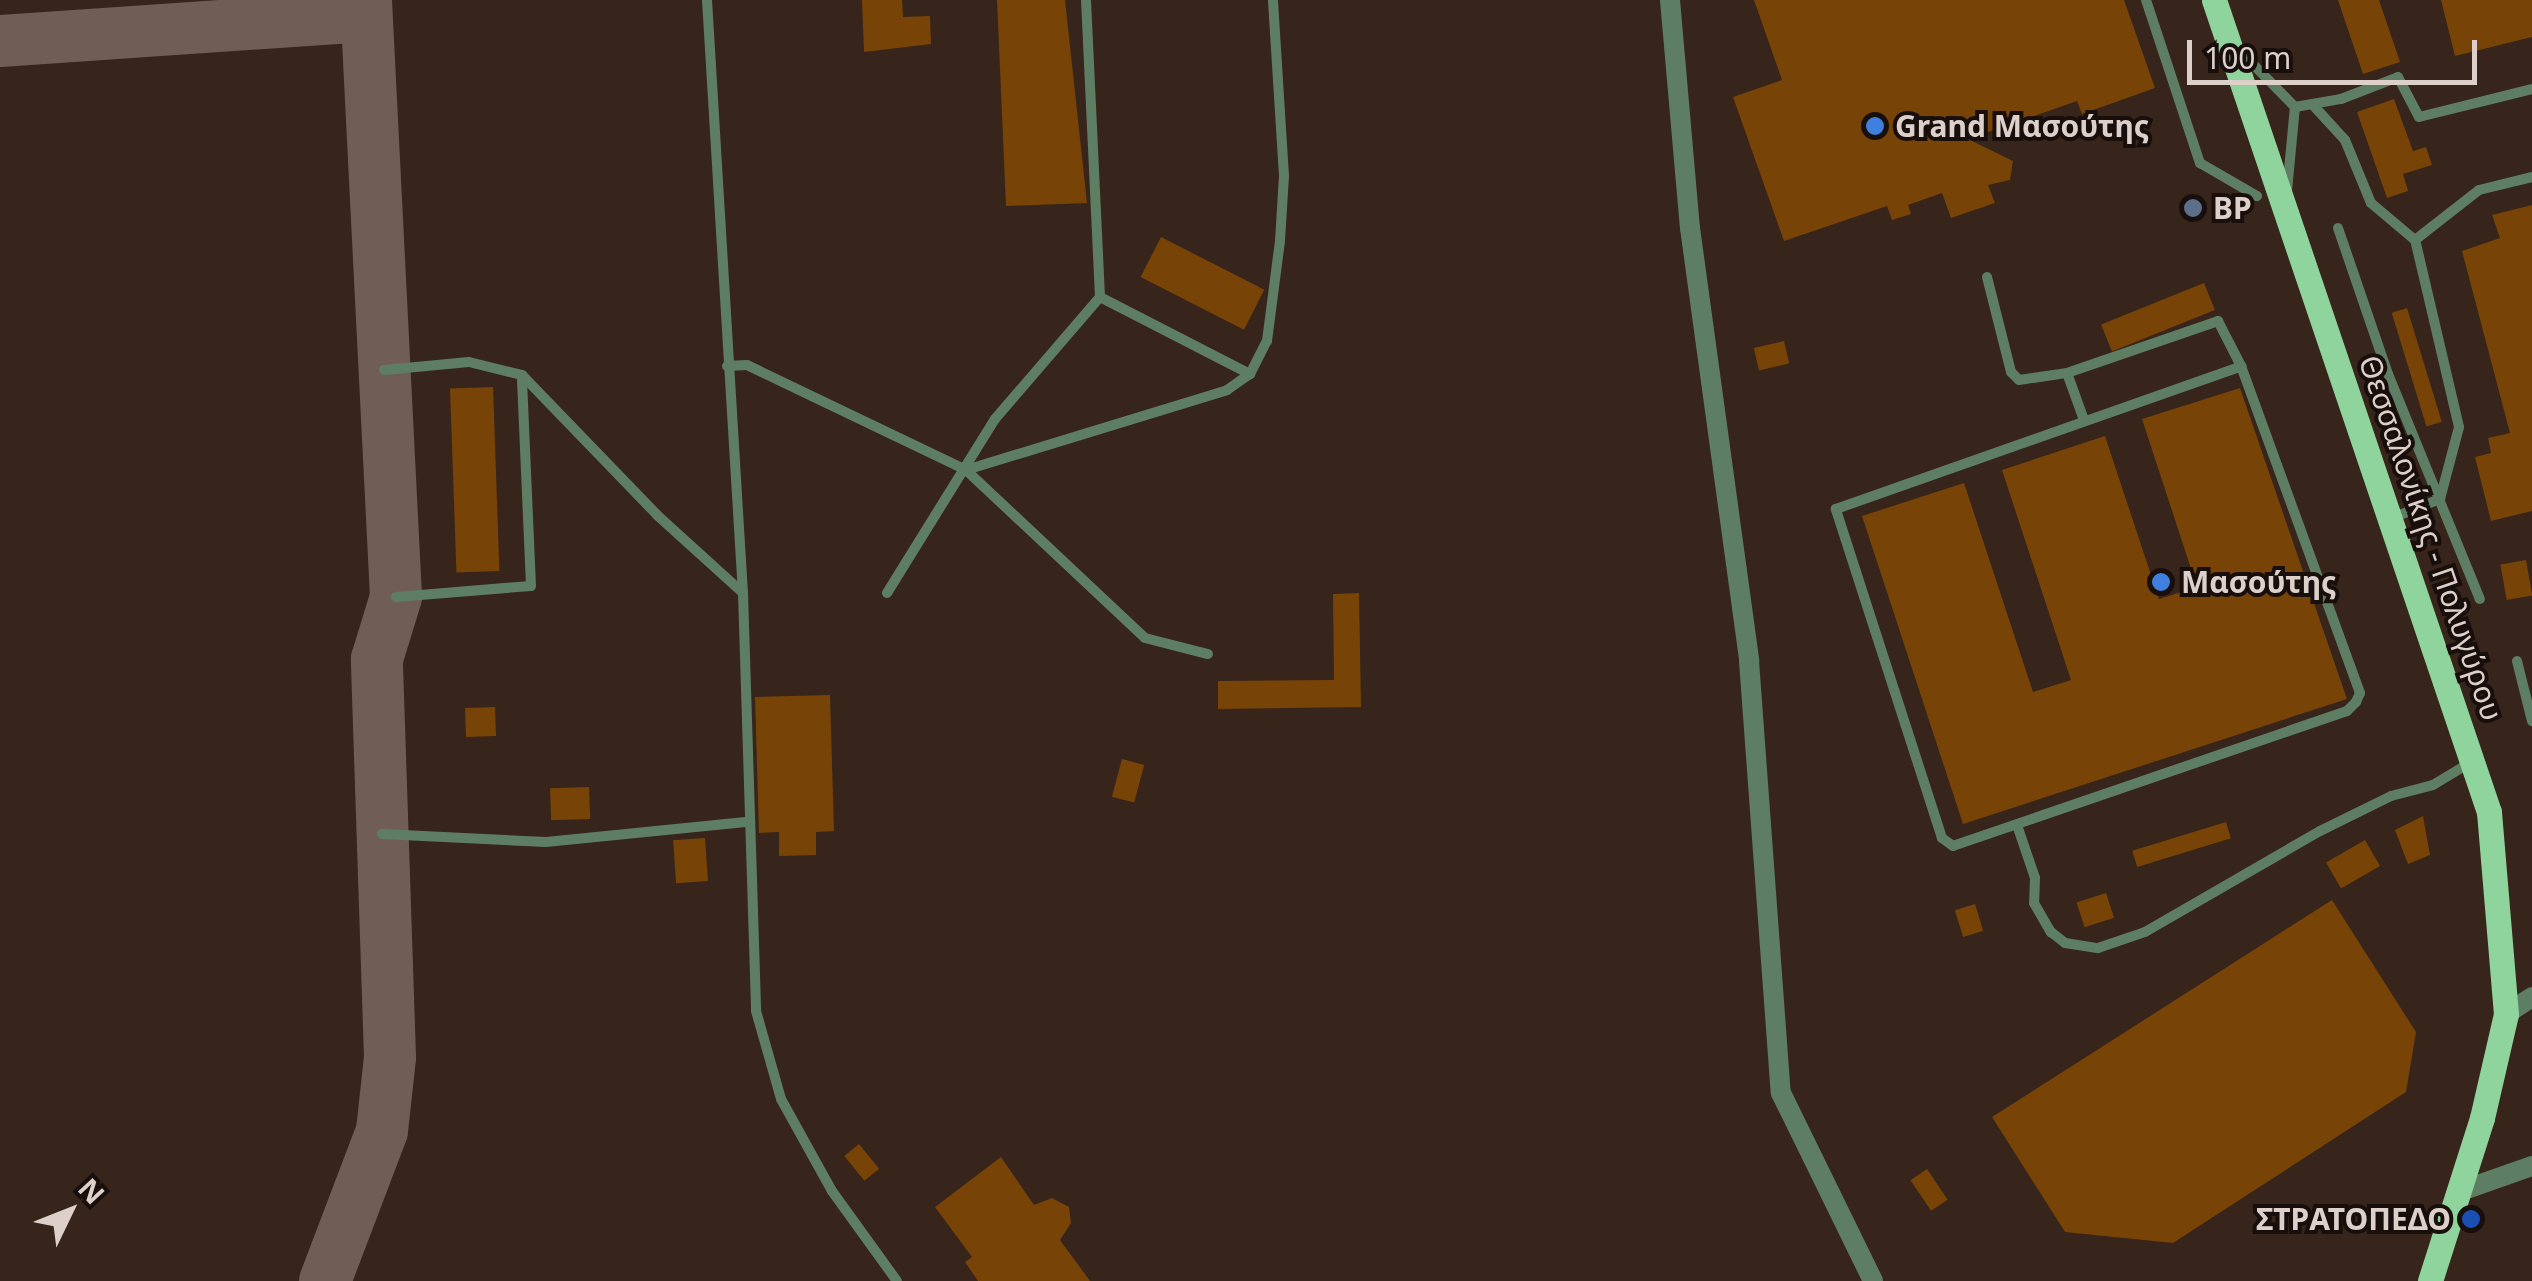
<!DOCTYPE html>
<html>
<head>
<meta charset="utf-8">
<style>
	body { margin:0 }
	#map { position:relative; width:2532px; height:1281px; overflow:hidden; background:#37241b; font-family:"Noto Sans",sans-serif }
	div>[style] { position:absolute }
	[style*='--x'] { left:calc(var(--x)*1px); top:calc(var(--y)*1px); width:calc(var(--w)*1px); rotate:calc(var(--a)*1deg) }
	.taxiway>* { height:52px; margin:-26px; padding:0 26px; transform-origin:26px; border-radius:26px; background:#705e56 }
	.building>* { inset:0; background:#774307; transform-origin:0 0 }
	.service>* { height:10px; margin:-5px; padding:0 5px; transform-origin:5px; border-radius:5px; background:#5e7e63 }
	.minor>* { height:20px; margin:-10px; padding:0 10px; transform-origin:10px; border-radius:10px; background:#5e7e63 }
	.primary>* { height:25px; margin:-12.5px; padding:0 12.5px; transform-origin:12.5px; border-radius:12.5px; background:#8fd39d }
	.dots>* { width:28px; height:28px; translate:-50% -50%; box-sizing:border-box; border:5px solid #180f0c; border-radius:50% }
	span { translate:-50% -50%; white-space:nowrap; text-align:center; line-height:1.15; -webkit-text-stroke:8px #180f0c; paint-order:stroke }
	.poi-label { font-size:30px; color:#ddd0ca; font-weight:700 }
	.left { translate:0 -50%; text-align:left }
	.right { translate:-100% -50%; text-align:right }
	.street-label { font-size:30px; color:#ddd0ca }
	.north { position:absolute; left:20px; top:1161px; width:100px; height:100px; -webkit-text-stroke:8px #180f0c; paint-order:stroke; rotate:47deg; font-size:28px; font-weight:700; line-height:40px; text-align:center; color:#ddd0ca }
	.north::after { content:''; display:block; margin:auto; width:35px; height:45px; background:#ddd0ca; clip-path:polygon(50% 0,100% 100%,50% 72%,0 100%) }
	.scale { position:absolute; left:2187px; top:40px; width:290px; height:45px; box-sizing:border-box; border:5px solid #ddd0ca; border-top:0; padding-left:12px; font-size:30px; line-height:35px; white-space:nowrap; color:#ddd0ca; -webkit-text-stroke:8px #180f0c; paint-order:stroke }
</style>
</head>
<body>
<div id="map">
	<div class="taxiway">
		<div style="--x:0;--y:41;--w:367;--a:-3.9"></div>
		<div style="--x:366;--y:16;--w:8;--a:-157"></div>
		<div style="--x:325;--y:1281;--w:160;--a:-69.2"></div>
		<div style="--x:382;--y:1131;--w:74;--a:-83.8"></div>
		<div style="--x:390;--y:1057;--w:398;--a:-91.9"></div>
		<div style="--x:377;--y:659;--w:65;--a:-73"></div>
		<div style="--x:396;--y:597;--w:598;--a:-92.88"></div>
	</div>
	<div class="building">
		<div style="clip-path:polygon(862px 0,902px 0,903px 17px,930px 16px,931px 44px,864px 52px)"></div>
		<div style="clip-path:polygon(997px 0,1065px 0,1087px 203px,1006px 206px)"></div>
		<div style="clip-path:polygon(1754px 0,2124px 0,2155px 88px,2082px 114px,2077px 101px,1968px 139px,2013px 161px,2010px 180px,1988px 185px,1995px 203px,1951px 218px,1942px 193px,1908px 205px,1911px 214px,1892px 220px,1887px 206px,1784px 241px,1733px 97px,1782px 80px)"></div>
		<div style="clip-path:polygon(2338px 0,2379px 0,2400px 62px,2363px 74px)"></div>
		<div style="clip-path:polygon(2441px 0,2532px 0,2532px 37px,2455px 56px)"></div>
		<div style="clip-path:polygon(2394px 99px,2413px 151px,2426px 147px,2432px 165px,2403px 174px,2408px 191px,2387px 198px,2357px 112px)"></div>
		<div style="clip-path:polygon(2532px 205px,2532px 511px,2491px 521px,2475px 457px,2491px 453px,2488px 438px,2510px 433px,2462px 251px,2500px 238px,2492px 215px)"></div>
		<div style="left:1161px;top:237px;width:116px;height:45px;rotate:27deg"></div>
		<div style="left:2204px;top:283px;width:29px;height:111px;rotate:68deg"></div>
		<div style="left:2407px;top:308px;width:119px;height:16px;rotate:73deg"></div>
		<div style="left:1784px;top:341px;width:23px;height:31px;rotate:77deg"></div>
		<div style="left:493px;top:387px;width:184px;height:43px;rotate:88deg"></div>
		<div style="clip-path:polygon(2240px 388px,2347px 699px,1963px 824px,1862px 516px,1964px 483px,2033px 692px,2071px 680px,2002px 470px,2105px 436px,2159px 599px,2197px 587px,2142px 419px)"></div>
		<div style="left:2526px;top:560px;width:36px;height:26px;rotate:80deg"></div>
		<div style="clip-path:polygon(1359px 593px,1361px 707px,1218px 709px,1218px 681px,1334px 680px,1333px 594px)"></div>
		<div style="clip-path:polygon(830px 695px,834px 831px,816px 832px,816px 855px,779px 856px,779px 832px,759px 833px,755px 697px)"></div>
		<div style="left:495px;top:707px;width:29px;height:30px;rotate:88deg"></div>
		<div style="left:1122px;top:759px;width:23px;height:39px;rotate:15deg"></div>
		<div style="left:589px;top:787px;width:32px;height:39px;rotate:88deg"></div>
		<div style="clip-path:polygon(2423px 816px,2430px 855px,2408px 864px,2395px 830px)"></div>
		<div style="left:2226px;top:822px;width:17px;height:98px;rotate:73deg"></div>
		<div style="left:705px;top:838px;width:43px;height:32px;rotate:86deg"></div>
		<div style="left:2365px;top:840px;width:30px;height:45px;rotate:60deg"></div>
		<div style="left:2106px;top:893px;width:26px;height:31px;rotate:72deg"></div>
		<div style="clip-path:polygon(2332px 900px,2416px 1032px,2406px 1092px,2173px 1243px,2065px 1232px,1992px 1117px)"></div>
		<div style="left:1975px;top:904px;width:28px;height:21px;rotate:73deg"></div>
		<div style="left:859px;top:1144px;width:32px;height:19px;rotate:51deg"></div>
		<div style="clip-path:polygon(1001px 1157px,1034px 1205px,1052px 1198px,1069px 1207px,1071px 1223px,1060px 1240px,1090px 1281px,978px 1281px,965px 1262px,972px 1257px,935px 1207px)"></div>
		<div style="left:1927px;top:1169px;width:37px;height:20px;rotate:56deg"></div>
	</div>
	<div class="service">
		<div style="--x:707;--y:0;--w:594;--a:86.53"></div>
		<div style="--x:743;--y:593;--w:418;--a:88.2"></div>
		<div style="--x:756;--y:1011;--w:91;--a:74.1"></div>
		<div style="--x:781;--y:1099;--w:105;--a:61"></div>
		<div style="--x:832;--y:1191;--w:111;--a:54.2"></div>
		<div style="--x:2146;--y:0;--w:172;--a:71.7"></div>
		<div style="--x:2200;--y:163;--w:66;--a:30.1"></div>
		<div style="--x:2240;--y:51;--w:78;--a:45.5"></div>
		<div style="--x:2312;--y:104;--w:49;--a:47.5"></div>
		<div style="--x:2345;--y:140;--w:68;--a:67.6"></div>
		<div style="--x:2371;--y:203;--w:57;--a:40.1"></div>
		<div style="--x:2295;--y:107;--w:47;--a:-9.9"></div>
		<div style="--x:2341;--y:99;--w:61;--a:-21.1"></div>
		<div style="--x:2398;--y:77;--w:45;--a:62.3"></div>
		<div style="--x:2419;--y:117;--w:116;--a:-13.9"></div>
		<div style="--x:2287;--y:191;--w:84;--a:-84.6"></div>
		<div style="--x:2338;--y:228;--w:154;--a:71.1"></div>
		<div style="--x:2388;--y:374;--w:243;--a:67.8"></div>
		<div style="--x:1987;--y:277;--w:98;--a:75.8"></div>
		<div style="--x:2011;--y:372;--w:11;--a:45"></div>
		<div style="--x:2019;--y:380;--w:49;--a:-8.3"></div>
		<div style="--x:2067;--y:373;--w:160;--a:-19"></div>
		<div style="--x:2218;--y:321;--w:51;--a:62.9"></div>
		<div style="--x:1100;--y:297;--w:169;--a:27.2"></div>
		<div style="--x:727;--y:366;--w:20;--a:-3"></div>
		<div style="--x:747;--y:365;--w:243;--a:25.6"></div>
		<div style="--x:966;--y:470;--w:245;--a:43.2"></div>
		<div style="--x:1145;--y:638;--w:65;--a:14.3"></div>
		<div style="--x:2241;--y:366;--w:348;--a:70"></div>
		<div style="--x:2360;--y:693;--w:10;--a:114"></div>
		<div style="--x:2356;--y:702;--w:13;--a:135"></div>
		<div style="--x:2347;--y:711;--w:416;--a:161.1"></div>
		<div style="--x:1953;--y:846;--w:14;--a:-144"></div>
		<div style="--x:1942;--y:838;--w:346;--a:-107.9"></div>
		<div style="--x:1836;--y:509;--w:430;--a:-19.4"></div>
		<div style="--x:384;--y:370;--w:85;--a:-5.4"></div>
		<div style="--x:469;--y:362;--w:55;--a:13.8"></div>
		<div style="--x:522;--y:375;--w:194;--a:46"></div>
		<div style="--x:657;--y:515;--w:116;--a:42.2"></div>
		<div style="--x:2067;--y:373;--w:50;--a:70.1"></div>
		<div style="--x:966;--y:470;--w:273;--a:-17"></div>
		<div style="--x:1227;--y:390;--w:28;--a:-35"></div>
		<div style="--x:1250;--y:374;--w:37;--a:-63"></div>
		<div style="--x:1267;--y:341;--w:101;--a:-82.6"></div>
		<div style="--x:1280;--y:241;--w:65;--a:-86.5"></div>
		<div style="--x:1284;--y:176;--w:176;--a:-93.6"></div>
		<div style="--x:2392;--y:518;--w:52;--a:-21.6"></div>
		<div style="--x:2440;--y:499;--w:74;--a:-75.2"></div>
		<div style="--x:2459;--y:427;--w:192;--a:-103.2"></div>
		<div style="--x:2415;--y:240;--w:81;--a:-38"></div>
		<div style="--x:2479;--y:190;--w:55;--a:-13.8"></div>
		<div style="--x:887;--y:593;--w:205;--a:-58.2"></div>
		<div style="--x:995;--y:419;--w:161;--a:-49.3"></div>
		<div style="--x:1100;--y:297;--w:297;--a:-92.7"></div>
		<div style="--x:396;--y:597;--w:135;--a:-4.7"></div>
		<div style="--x:531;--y:586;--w:210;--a:-92.5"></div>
		<div style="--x:2517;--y:661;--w:62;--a:76"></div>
		<div style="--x:2018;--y:828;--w:53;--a:71.2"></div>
		<div style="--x:2035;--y:878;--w:25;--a:92"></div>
		<div style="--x:2034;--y:903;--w:34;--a:60"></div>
		<div style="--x:2051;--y:932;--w:18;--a:38"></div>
		<div style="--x:2065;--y:943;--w:33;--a:9"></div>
		<div style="--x:2098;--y:948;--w:50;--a:-18.8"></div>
		<div style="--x:2145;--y:932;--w:202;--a:-30"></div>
		<div style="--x:2320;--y:831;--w:79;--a:-26.2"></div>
		<div style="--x:2391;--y:796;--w:43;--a:-14.7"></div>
		<div style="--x:2433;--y:785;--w:47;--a:-31"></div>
		<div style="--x:382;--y:834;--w:164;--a:2.8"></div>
		<div style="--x:546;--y:842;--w:203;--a:-5.7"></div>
	</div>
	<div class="minor">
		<div style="--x:1670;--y:0;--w:229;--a:85"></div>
		<div style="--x:1690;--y:228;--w:437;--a:82.2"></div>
		<div style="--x:1749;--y:661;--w:433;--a:85.8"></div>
		<div style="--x:1781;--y:1093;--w:209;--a:63.9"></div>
		<div style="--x:2506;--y:1014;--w:31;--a:-33"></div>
		<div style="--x:2458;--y:1192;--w:78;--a:-19.4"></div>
	</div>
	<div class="primary">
		<div style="--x:2214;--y:0;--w:857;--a:71.29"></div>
		<div style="--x:2489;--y:812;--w:203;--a:85.2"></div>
		<div style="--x:2506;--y:1014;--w:107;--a:103"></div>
		<div style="--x:2482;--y:1118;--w:171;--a:107.7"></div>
	</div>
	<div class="dots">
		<div style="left:1875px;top:126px;background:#3f7fe0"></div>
		<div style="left:2193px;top:208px;background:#5c6f8a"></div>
		<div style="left:2161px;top:582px;background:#3f7fe0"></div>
		<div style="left:2471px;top:1219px;background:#1a4fb4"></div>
	</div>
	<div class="poi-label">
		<span class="left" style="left:1895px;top:126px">Grand Μασούτης</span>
		<span class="left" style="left:2213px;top:208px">BP</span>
		<span class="left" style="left:2181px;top:582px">Μασούτης</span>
		<span class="right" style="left:2451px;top:1219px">ΣΤΡΑΤΟΠΕΔΟ</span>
	</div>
	<div class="street-label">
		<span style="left:2431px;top:538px;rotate:71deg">Θεσσαλονίκης - Πολυγύρου</span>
	</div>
	<div class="north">N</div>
	<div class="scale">100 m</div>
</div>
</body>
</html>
